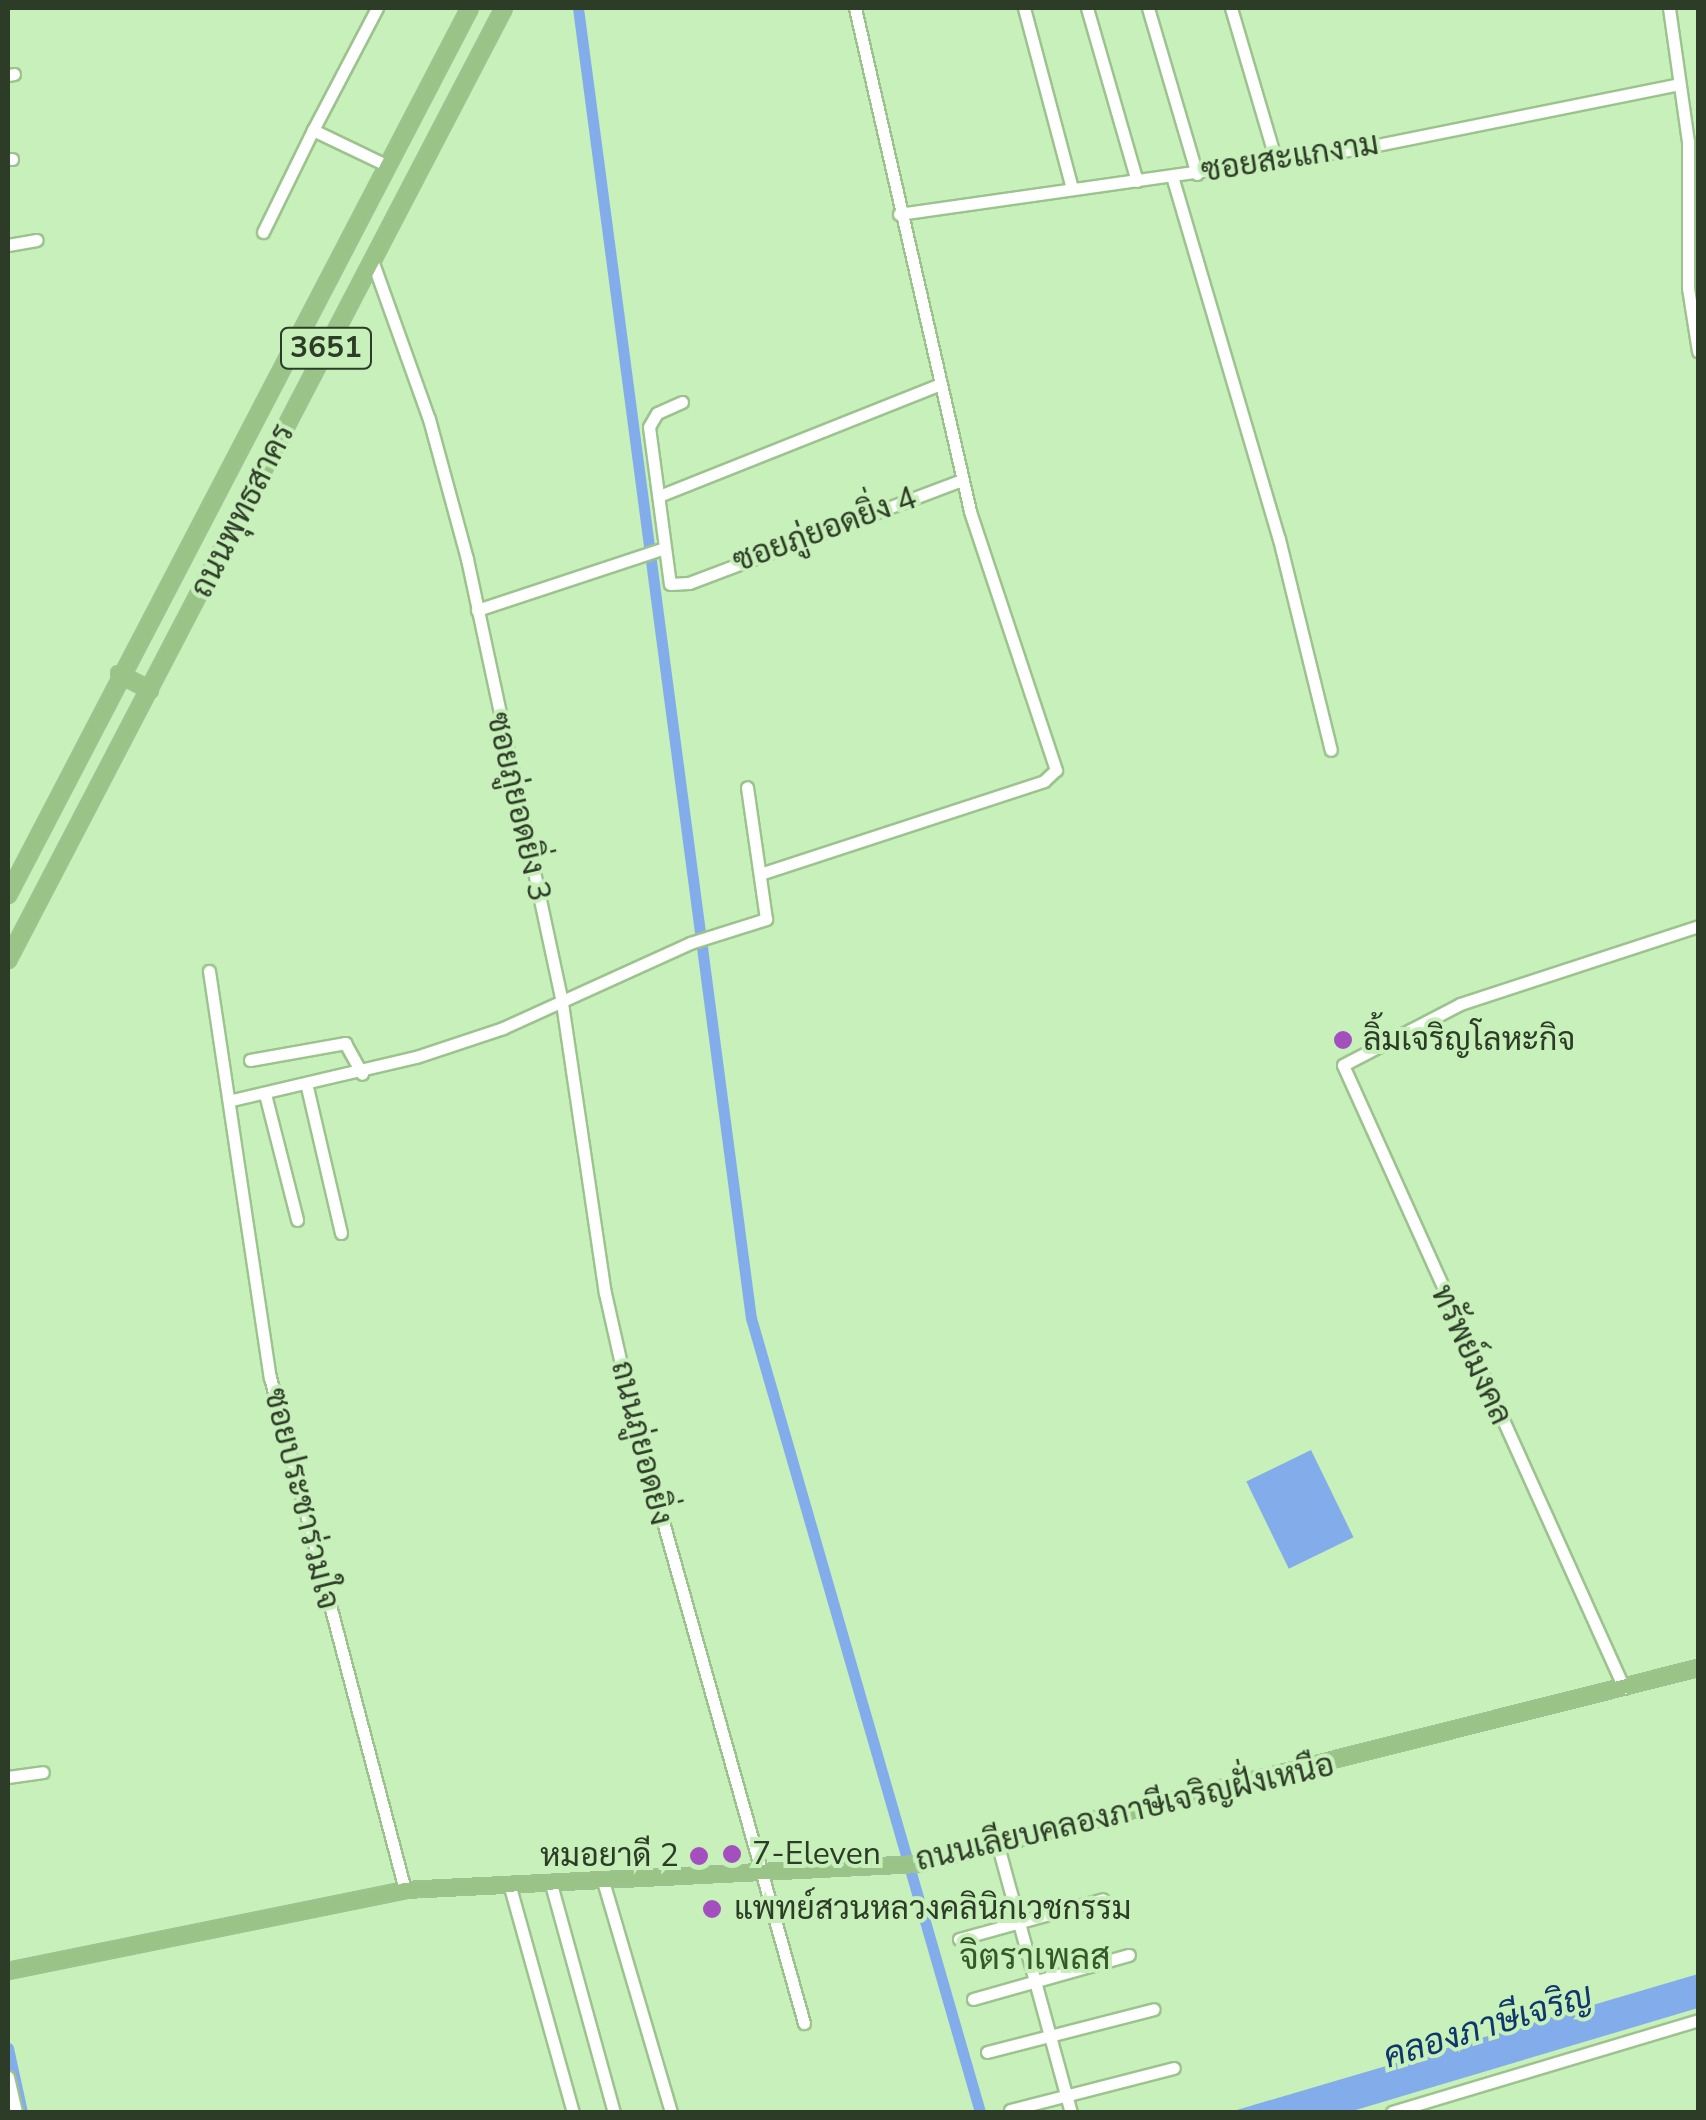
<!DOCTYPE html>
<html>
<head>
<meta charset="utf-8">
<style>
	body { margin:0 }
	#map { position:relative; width:1706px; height:2120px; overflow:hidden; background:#c8f0ba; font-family:"Nunito Sans",Sarabun,sans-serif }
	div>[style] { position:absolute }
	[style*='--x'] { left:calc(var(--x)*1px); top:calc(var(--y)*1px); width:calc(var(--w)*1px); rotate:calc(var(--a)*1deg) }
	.water>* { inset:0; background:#83adea; transform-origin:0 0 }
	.canal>* { height:11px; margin:-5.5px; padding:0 5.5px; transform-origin:5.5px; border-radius:5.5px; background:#83adea }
	.roads { filter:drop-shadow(2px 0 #9cc38e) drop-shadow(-2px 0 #9cc38e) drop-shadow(0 2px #9cc38e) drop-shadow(0 -2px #9cc38e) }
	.minor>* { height:11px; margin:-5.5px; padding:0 5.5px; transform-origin:5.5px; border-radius:5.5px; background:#fff }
	.major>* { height:14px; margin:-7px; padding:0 7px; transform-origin:7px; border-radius:7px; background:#9ac388 }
	.dots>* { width:28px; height:28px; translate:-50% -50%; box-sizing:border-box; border:5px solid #c8f0ba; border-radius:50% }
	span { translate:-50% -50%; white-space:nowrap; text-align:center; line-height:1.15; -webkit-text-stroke:8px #c8f0ba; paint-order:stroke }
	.shield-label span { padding:2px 8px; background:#c8f0ba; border:2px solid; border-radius:8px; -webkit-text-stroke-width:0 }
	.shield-label { font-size:30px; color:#2d3c27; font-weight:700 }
	.street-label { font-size:32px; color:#2d3c27 }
	.poi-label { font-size:32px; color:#2d3c27 }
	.left { translate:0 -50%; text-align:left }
	.right { translate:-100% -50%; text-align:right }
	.neighbourhood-label { font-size:35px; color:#37592a }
	.water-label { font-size:35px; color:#10376d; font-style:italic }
	.frame { position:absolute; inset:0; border:10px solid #2d3c27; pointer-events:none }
</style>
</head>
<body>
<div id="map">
	<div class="water">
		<div style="left:1311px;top:1450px;width:97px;height:72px;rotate:64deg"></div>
		<div style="clip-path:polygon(1698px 1974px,1698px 2008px,1349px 2112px,1230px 2112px)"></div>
	</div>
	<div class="canal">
		<div style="--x:578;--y:8;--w:1321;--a:82.48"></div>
		<div style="--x:751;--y:1318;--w:826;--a:73.91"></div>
		<div style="--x:8;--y:2048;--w:66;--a:77.7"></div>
	</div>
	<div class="roads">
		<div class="minor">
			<div style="--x:377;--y:8;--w:138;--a:117.7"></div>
			<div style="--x:313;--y:130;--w:83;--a:25.6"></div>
			<div style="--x:1024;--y:8;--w:187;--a:75.1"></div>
			<div style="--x:1087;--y:8;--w:180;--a:73.9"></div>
			<div style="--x:1148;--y:8;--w:173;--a:73.6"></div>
			<div style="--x:1231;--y:8;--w:159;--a:73.6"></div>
			<div style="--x:1669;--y:8;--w:135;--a:81.9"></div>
			<div style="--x:1688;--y:142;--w:146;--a:90"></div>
			<div style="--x:1688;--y:288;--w:64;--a:81"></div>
			<div style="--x:8;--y:75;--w:6;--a:-9"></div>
			<div style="--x:8;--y:159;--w:4;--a:0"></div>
			<div style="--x:1172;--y:176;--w:378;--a:73.6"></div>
			<div style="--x:1279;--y:539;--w:217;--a:76.2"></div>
			<div style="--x:899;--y:214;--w:468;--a:-8.1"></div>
			<div style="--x:1362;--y:148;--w:323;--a:-11.4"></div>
			<div style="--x:263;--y:232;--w:114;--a:-63.9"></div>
			<div style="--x:8;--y:245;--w:29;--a:-10"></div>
			<div style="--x:372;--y:260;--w:169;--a:70.3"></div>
			<div style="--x:429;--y:419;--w:145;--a:74.8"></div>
			<div style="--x:467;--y:559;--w:454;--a:77.9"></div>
			<div style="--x:562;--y:1003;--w:293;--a:81.6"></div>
			<div style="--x:605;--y:1293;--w:118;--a:77.3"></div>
			<div style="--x:631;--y:1408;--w:639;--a:74.29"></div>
			<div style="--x:682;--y:402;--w:27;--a:156"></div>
			<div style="--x:657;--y:413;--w:16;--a:120"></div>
			<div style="--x:649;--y:427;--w:158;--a:82.4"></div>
			<div style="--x:670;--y:584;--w:19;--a:-3"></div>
			<div style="--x:689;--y:583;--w:292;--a:-20.7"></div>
			<div style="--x:659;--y:496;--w:302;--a:-21.7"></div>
			<div style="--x:477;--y:610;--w:197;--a:-18.3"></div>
			<div style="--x:760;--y:874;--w:299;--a:-18.1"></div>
			<div style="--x:1044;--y:781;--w:16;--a:-43"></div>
			<div style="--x:1056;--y:770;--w:273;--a:-108.4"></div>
			<div style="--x:970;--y:511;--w:516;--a:-102.88"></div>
			<div style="--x:209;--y:971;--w:411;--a:81.5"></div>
			<div style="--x:270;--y:1377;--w:530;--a:75.26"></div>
			<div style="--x:250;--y:1060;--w:97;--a:-10.1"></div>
			<div style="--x:345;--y:1043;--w:35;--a:61"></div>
			<div style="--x:307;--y:1087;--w:150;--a:76.9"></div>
			<div style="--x:265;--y:1094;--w:130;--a:75.7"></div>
			<div style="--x:232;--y:1100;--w:189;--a:-13.2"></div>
			<div style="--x:416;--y:1057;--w:92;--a:-18.4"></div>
			<div style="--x:503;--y:1028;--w:205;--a:-24.4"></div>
			<div style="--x:690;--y:943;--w:80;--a:-17.5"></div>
			<div style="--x:766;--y:919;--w:133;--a:-98.2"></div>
			<div style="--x:1624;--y:1688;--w:683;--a:-114.28"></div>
			<div style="--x:1343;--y:1065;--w:132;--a:-27.5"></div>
			<div style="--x:1460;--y:1004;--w:250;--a:-18.1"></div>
			<div style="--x:8;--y:1777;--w:35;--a:-8"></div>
			<div style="--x:998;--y:1846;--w:276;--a:74.7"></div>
			<div style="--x:603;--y:1881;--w:241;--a:73.6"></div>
			<div style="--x:551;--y:1884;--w:237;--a:74.6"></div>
			<div style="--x:510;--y:1887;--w:234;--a:74.4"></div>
			<div style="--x:959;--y:1939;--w:149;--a:-15.5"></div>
			<div style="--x:973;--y:1999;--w:162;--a:-15.8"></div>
			<div style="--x:987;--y:2052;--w:172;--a:-14.4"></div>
			<div style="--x:8;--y:2077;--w:36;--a:77"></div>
			<div style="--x:1010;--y:2110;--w:169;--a:-14.4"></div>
			<div style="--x:1392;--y:2112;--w:320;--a:-16.7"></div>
		</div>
		<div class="major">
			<div style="--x:119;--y:674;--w:35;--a:27"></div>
			<div style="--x:8;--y:895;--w:1000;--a:-62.49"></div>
			<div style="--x:8;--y:960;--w:1073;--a:-62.48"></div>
			<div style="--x:8;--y:1971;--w:405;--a:-11.5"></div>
			<div style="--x:405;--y:1890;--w:515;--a:-2.9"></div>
			<div style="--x:919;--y:1864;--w:803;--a:-14.12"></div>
		</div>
	</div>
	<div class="dots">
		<div style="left:1343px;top:1040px;background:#a44fbe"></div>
		<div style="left:732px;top:1854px;background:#a44fbe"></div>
		<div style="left:699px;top:1856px;background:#a44fbe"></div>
		<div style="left:712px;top:1909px;background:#a44fbe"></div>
	</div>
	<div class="shield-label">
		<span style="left:326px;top:348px">3651</span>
	</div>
	<div class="street-label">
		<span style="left:1290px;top:158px;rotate:-9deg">ซอยสะแกงาม</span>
		<span style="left:243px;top:511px;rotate:-63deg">ถนนพุทธสาคร</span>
		<span style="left:825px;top:530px;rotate:-20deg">ซอยภู่ยอดยิ่ง 4</span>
		<span style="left:518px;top:807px;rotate:77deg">ซอยภู่ยอดยิ่ง 3</span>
		<span style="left:1471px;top:1355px;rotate:65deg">ทรัพย์มงคล</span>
		<span style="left:641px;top:1443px;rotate:76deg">ถนนภู่ยอดยิ่ง</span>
		<span style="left:301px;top:1499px;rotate:76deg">ซอยประชาร่วมใจ</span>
		<span style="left:1125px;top:1813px;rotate:-13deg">ถนนเลียบคลองภาษีเจริญฝั่งเหนือ</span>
	</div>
	<div class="poi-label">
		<span class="left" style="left:1363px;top:1040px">ลิ้มเจริญโลหะกิจ</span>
		<span class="left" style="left:752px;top:1854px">7-Eleven</span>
		<span class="right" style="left:679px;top:1856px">หมอยาดี 2</span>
		<span class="left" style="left:734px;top:1909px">แพทย์สวนหลวงคลินิกเวชกรรม</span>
	</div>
	<div class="neighbourhood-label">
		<span style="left:1035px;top:1958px">จิตราเพลส</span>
	</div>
	<div class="water-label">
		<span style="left:1488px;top:2026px;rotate:-17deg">คลองภาษีเจริญ</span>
	</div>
	<div class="frame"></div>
</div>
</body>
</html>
